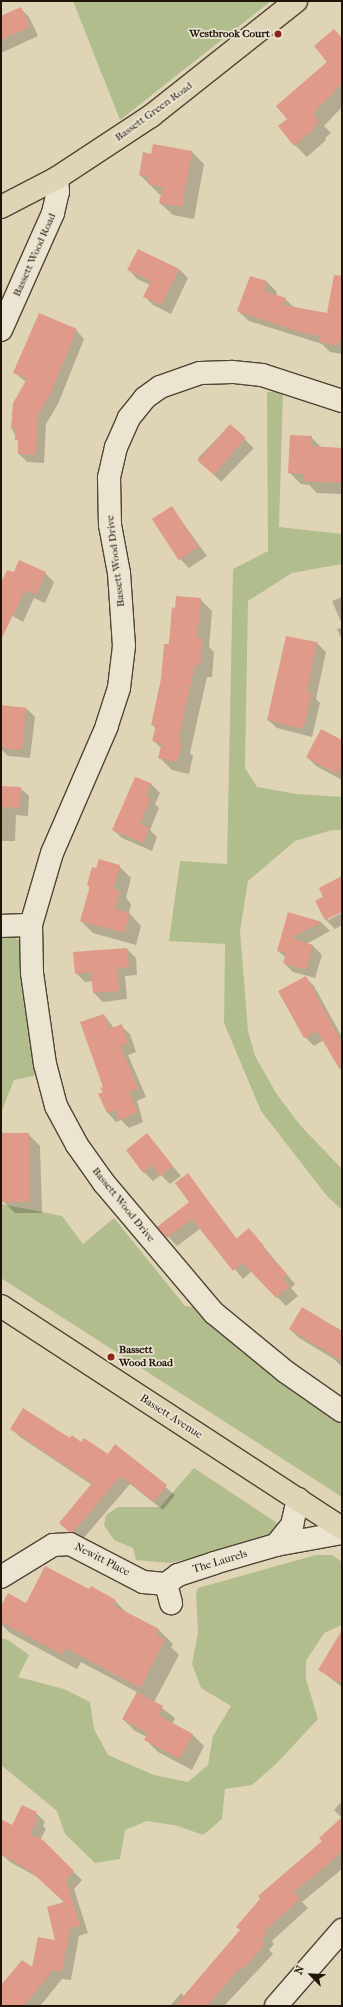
<!DOCTYPE html>
<html>
<head>
<meta charset="utf-8">
<style>
	body { margin:0 }
	#map { position:relative; width:343px; height:2007px; overflow:hidden; background:#dfd5b6; font-family:"IM FELL French Canon",serif }
	div>[style] { position:absolute }
	[style*='--x'] { left:calc(var(--x)*1px); top:calc(var(--y)*1px); width:calc(var(--w)*1px); rotate:calc(var(--a)*1deg) }
	.green>* { inset:0; background:#b2bd8d }
	.shadow>* { inset:0; background:#0003; transform-origin:0 0 }
	.building>* { inset:0; background:#e09a89; transform-origin:0 0 }
	.roads { filter:drop-shadow(1px 0 #504436) drop-shadow(-1px 0 #504436) drop-shadow(0 1px #504436) drop-shadow(0 -1px #504436) }
	.street>* { height:22px; margin:-11px; padding:0 11px; transform-origin:11px; border-radius:11px; background:#eae4d0 }
	.primary>* { height:22px; margin:-11px; padding:0 11px; transform-origin:11px; border-radius:11px; background:#dfd5b6 }
	.dots>* { width:11px; height:11px; translate:-50% -50%; box-sizing:border-box; border:2px solid #eae4d0; border-radius:50% }
	span { translate:-50% -50%; white-space:nowrap; text-align:center; line-height:1.15; -webkit-text-stroke:3.5px #eae4d0; paint-order:stroke }
	.poi-label { font-size:11px; color:#20140b; font-weight:700 }
	.right { translate:-100% -50%; text-align:right }
	.left { translate:0 -50%; text-align:left }
	.street-label { font-size:11px; color:#20140b }
	.frame { position:absolute; inset:0; border:2px solid #20140b; pointer-events:none }
	.north { position:absolute; left:291px; top:1955px; width:40px; height:40px; -webkit-text-stroke:3px #eae4d0; paint-order:stroke; rotate:294deg; font-size:11px; font-weight:700; line-height:16px; text-align:center; color:#20140b }
	.north::after { content:''; display:block; margin:auto; width:14px; height:18px; background:#20140b; clip-path:polygon(50% 0,100% 100%,50% 72%,0 100%) }
</style>
</head>
<body>
<div id="map">
	<div class="green">
		<div style="clip-path:polygon(73px 1px,271px 1px,120px 120px)"></div>
		<div style="clip-path:polygon(283px 391px,279px 527px,342px 534px,342px 564px,292px 573px,248px 601px,245px 768px,257px 787px,297px 794px,342px 797px,342px 830px,332px 830px,295px 841px,248px 881px,240px 931px,248px 1031px,255px 1056px,276px 1093px,300px 1125px,342px 1169px,342px 1210px,327px 1196px,261px 1111px,224px 1023px,225px 944px,169px 941px,180px 861px,227px 864px,233px 569px,268px 551px,267px 392px)"></div>
		<div style="clip-path:polygon(1px 937px,13px 937px,22px 942px,38px 1075px,14px 1080px,1px 1113px)"></div>
		<div style="clip-path:polygon(1px 1204px,62px 1216px,83px 1244px,114px 1218px,185px 1306px,200px 1308px,342px 1418px,342px 1497px,1px 1278px)"></div>
		<div style="clip-path:polygon(194px 1468px,280px 1525px,268px 1540px,170px 1563px,136px 1560px,133px 1548px,114px 1540px,104px 1525px,106px 1515px,118px 1507px,160px 1507px)"></div>
		<div style="clip-path:polygon(316px 1555px,332px 1555px,342px 1562px,342px 1625px,324px 1633px,306px 1661px,306px 1679px,318px 1719px,276px 1764px,252px 1785px,225px 1789px,222px 1819px,203px 1835px,178px 1826px,147px 1821px,125px 1830px,120px 1859px,95px 1863px,65px 1834px,57px 1811px,1px 1765px,1px 1638px,8px 1640px,29px 1655px,18px 1677px,64px 1689px,90px 1702px,94px 1729px,108px 1755px,154px 1775px,188px 1782px,208px 1765px,213px 1736px,231px 1706px,201px 1688px,192px 1664px,198px 1633px,196px 1593px,198px 1588px)"></div>
	</div>
	<div class="shadow">
		<div style="clip-path:polygon(20px 8px,29px 17px,38px 36px,1px 53px,1px 17px)"></div>
		<div style="clip-path:polygon(342px 39px,342px 107px,324px 126px,331px 133px,325px 138px,326px 140px,307px 157px,295px 145px,288px 119px)"></div>
		<div style="clip-path:polygon(192px 152px,204px 164px,194px 219px,173px 215px,160px 203px,161px 196px,140px 175px,152px 155px)"></div>
		<div style="clip-path:polygon(138px 250px,179px 269px,188px 278px,171px 314px,153px 305px,145px 297px,150px 285px,137px 279px,129px 270px)"></div>
		<div style="clip-path:polygon(251px 277px,267px 282px,277px 292px,276px 296px,285px 299px,295px 308px,327px 314px,342px 305px,342px 354px,330px 352px,322px 344px,249px 321px,238px 311px)"></div>
		<div style="clip-path:polygon(76px 330px,84px 339px,58px 404px,46px 424px,44px 463px,27px 462px,19px 454px,19px 443px,12px 429px,26px 382px,14px 372px)"></div>
		<div style="left:230px;top:425px;width:33px;height:47px;rotate:44deg"></div>
		<div style="clip-path:polygon(311px 437px,322px 448px,342px 449px,342px 494px,317px 493px,309px 485px,301px 484px,289px 472px)"></div>
		<div style="clip-path:polygon(172px 508px,207px 556px,189px 568px,180px 559px)"></div>
		<div style="clip-path:polygon(45px 573px,54px 582px,45px 603px,34px 598px,23px 622px,1px 609px,1px 586px,14px 574px)"></div>
		<div style="clip-path:polygon(342px 597px,342px 624px,332px 601px)"></div>
		<div style="clip-path:polygon(200px 599px,212px 611px,209px 647px,214px 652px,212px 677px,207px 677px,190px 753px,193px 756px,189px 774px,172px 770px,160px 758px,162px 749px,154px 741px,156px 729px,152px 724px,176px 609px)"></div>
		<div style="clip-path:polygon(342px 628px,342px 640px,337px 629px)"></div>
		<div style="clip-path:polygon(287px 637px,317px 643px,326px 652px,316px 699px,320px 703px,312px 737px,277px 728px,268px 720px)"></div>
		<div style="clip-path:polygon(1px 706px,26px 708px,35px 717px,30px 758px,8px 756px,1px 749px)"></div>
		<div style="clip-path:polygon(342px 741px,342px 780px,316px 766px,307px 757px)"></div>
		<div style="clip-path:polygon(136px 778px,151px 784px,160px 793px,155px 804px,159px 808px,150px 830px,157px 837px,152px 851px,122px 838px,113px 830px)"></div>
		<div style="clip-path:polygon(1px 787px,20px 788px,29px 796px,28px 816px,16px 815px,15px 841px,1px 841px)"></div>
		<div style="clip-path:polygon(119px 866px,131px 878px,126px 898px,131px 904px,129px 913px,141px 926px,136px 945px,93px 933px,81px 921px,90px 888px,88px 885px,97px 869px)"></div>
		<div style="clip-path:polygon(342px 878px,342px 911px,328px 918px,328px 920px,342px 913px,342px 925px,335px 929px,326px 920px,317px 902px,324px 898px)"></div>
		<div style="clip-path:polygon(289px 914px,322px 923px,330px 931px,306px 944px,313px 946px,322px 955px,315px 978px,293px 972px,284px 963px,286px 958px,278px 951px)"></div>
		<div style="clip-path:polygon(127px 949px,136px 958px,137px 975px,125px 976px,127px 999px,103px 1002px,94px 993px,93px 981px,85px 982px,76px 973px)"></div>
		<div style="clip-path:polygon(305px 977px,314px 986px,342px 1037px,342px 1071px,324px 1040px,314px 1046px,305px 1037px)"></div>
		<div style="clip-path:polygon(104px 1015px,114px 1028px,121px 1026px,130px 1034px,136px 1052px,128px 1055px,146px 1097px,137px 1101px,143px 1122px,129px 1128px,121px 1120px,116px 1122px,108px 1113px,100px 1095px,104px 1093px)"></div>
		<div style="clip-path:polygon(28px 1134px,40px 1146px,42px 1213px,15px 1213px,3px 1201px)"></div>
		<div style="clip-path:polygon(147px 1135px,181px 1176px,170px 1184px,161px 1175px,153px 1181px,144px 1172px)"></div>
		<div style="clip-path:polygon(188px 1175px,237px 1239px,249px 1229px,295px 1284px,291px 1288px,298px 1296px,286px 1306px,252px 1271px,243px 1279px,201px 1228px,177px 1246px,159px 1227px,191px 1202px)"></div>
		<div style="clip-path:polygon(290px 1329px,342px 1332px,342px 1367px,334px 1359px,299px 1338px)"></div>
		<div style="clip-path:polygon(11px 1428px,81px 1443px,108px 1455px,116px 1446px,175px 1495px,163px 1510px,130px 1484px,82px 1540px,69px 1531px,92px 1485px,20px 1437px)"></div>
		<div style="clip-path:polygon(89px 1591px,115px 1601px,128px 1614px,158px 1629px,173px 1644px,171px 1647px,179px 1655px,154px 1702px,175px 1718px,172px 1724px,192px 1734px,204px 1746px,192px 1770px,158px 1752px,146px 1740px,147px 1737px,135px 1731px,123px 1719px,137px 1692px,81px 1662px,77px 1669px,10px 1633px,1px 1624px,1px 1608px)"></div>
		<div style="clip-path:polygon(342px 1648px,342px 1687px,320px 1670px)"></div>
		<div style="clip-path:polygon(342px 1801px,342px 1869px,302px 1902px,308px 1908px,272px 1941px,274px 1944px,269px 1950px,273px 1954px,224px 2006px,170px 2006px,181px 1993px,185px 1997px,323px 1841px,342px 1818px,334px 1810px)"></div>
		<div style="clip-path:polygon(36px 1813px,45px 1822px,43px 1826px,46px 1829px,40px 1840px,82px 1880px,74px 1889px,88px 1933px,79px 1936px,71px 1980px,62px 1979px,40px 2006px,1px 2006px,1px 1987px,32px 1969px,56px 1941px,65px 1903px,39px 1878px,10px 1862px,1px 1854px,1px 1821px,12px 1827px)"></div>
	</div>
	<div class="building">
		<div style="clip-path:polygon(21px 7px,30px 27px,1px 40px,1px 16px)"></div>
		<div style="clip-path:polygon(334px 29px,342px 38px,342px 84px,313px 113px,319px 121px,314px 126px,315px 128px,294px 146px,278px 126px,287px 119px,276px 106px,327px 62px,314px 46px)"></div>
		<div style="clip-path:polygon(153px 144px,192px 151px,182px 207px,159px 203px,163px 187px,148px 184px,149px 177px,139px 175px,143px 152px,151px 154px)"></div>
		<div style="clip-path:polygon(138px 249px,179px 269px,162px 305px,143px 297px,151px 281px,127px 270px)"></div>
		<div style="clip-path:polygon(334px 275px,342px 276px,342px 339px,340px 339px,338px 346px,319px 342px,320px 336px,299px 332px,237px 311px,250px 276px,267px 281px,264px 291px,286px 298px,283px 305px,327px 313px)"></div>
		<div style="clip-path:polygon(39px 313px,77px 329px,50px 395px,38px 415px,36px 455px,18px 454px,18px 440px,15px 440px,15px 429px,11px 429px,13px 403px,27px 379px,13px 373px)"></div>
		<div style="left:230px;top:424px;width:21px;height:49px;rotate:41deg"></div>
		<div style="clip-path:polygon(290px 435px,312px 436px,311px 446px,342px 448px,342px 483px,303px 481px,304px 474px,288px 473px)"></div>
		<div style="left:172px;top:506px;width:49px;height:24px;rotate:57deg"></div>
		<div style="clip-path:polygon(19px 560px,46px 572px,36px 595px,25px 590px,1px 640px,1px 583px,7px 570px,14px 572px)"></div>
		<div style="clip-path:polygon(176px 596px,201px 598px,197px 638px,203px 639px,200px 665px,195px 665px,178px 742px,182px 743px,177px 762px,158px 758px,162px 743px,152px 741px,156px 726px,151px 725px,161px 679px,164px 644px,169px 644px,172px 607px,175px 608px)"></div>
		<div style="clip-path:polygon(286px 636px,317px 642px,307px 692px,312px 693px,303px 729px,267px 720px)"></div>
		<div style="clip-path:polygon(1px 705px,26px 708px,22px 750px,1px 748px)"></div>
		<div style="clip-path:polygon(321px 729px,342px 740px,342px 765px,337px 774px,306px 757px)"></div>
		<div style="clip-path:polygon(135px 777px,151px 783px,146px 796px,151px 798px,140px 824px,149px 828px,143px 843px,112px 830px)"></div>
		<div style="left:1px;top:786px;width:20px;height:21px;rotate:3deg"></div>
		<div style="clip-path:polygon(99px 859px,120px 865px,113px 889px,120px 891px,115px 909px,130px 913px,124px 933px,80px 921px,90px 886px,87px 885px,92px 867px,96px 868px)"></div>
		<div style="clip-path:polygon(342px 876px,342px 912px,325px 920px,315px 901px,323px 897px,319px 888px)"></div>
		<div style="clip-path:polygon(288px 912px,322px 922px,291px 938px,313px 945px,306px 970px,283px 963px,286px 953px,277px 951px)"></div>
		<div style="clip-path:polygon(127px 948px,129px 967px,117px 968px,119px 991px,93px 993px,91px 972px,75px 974px,73px 952px)"></div>
		<div style="clip-path:polygon(306px 976px,342px 1043px,340px 1070px,317px 1031px,304px 1038px,278px 991px)"></div>
		<div style="clip-path:polygon(104px 1014px,109px 1029px,122px 1024px,128px 1043px,120px 1046px,138px 1088px,129px 1092px,138px 1112px,120px 1120px,115px 1110px,107px 1113px,98px 1094px,103px 1092px,100px 1088px,103px 1087px,80px 1022px)"></div>
		<div style="left:1px;top:1133px;width:28px;height:69px"></div>
		<div style="clip-path:polygon(147px 1133px,173px 1166px,160px 1176px,152px 1165px,143px 1173px,126px 1150px)"></div>
		<div style="clip-path:polygon(188px 1173px,236px 1239px,249px 1228px,264px 1246px,262px 1247px,287px 1274px,283px 1279px,290px 1286px,276px 1298px,243px 1263px,233px 1271px,192px 1219px,167px 1238px,157px 1227px,189px 1202px,175px 1183px)"></div>
		<div style="clip-path:polygon(302px 1307px,342px 1331px,342px 1361px,289px 1329px)"></div>
		<div style="clip-path:polygon(23px 1408px,70px 1438px,72px 1435px,81px 1442px,84px 1438px,108px 1454px,115px 1444px,167px 1485px,154px 1502px,121px 1476px,73px 1532px,69px 1532px,59px 1523px,92px 1483px,10px 1429px)"></div>
		<div style="clip-path:polygon(45px 1566px,89px 1589px,91px 1586px,116px 1600px,113px 1605px,159px 1629px,156px 1635px,165px 1640px,140px 1688px,66px 1648px,63px 1655px,1px 1622px,1px 1606px,8px 1593px,26px 1603px)"></div>
		<div style="clip-path:polygon(342px 1630px,342px 1684px,318px 1670px)"></div>
		<div style="clip-path:polygon(137px 1692px,163px 1706px,158px 1715px,193px 1734px,180px 1759px,144px 1740px,148px 1733px,122px 1719px)"></div>
		<div style="clip-path:polygon(22px 1805px,37px 1812px,34px 1817px,38px 1819px,30px 1834px,43px 1840px,74px 1871px,66px 1880px,80px 1925px,70px 1928px,62px 1972px,53px 1970px,24px 2006px,1px 2006px,1px 1985px,22px 1960px,32px 1967px,38px 1937px,55px 1940px,47px 1907px,64px 1902px,29px 1870px,1px 1854px,1px 1819px,12px 1825px)"></div>
		<div style="clip-path:polygon(342px 1817px,342px 1850px,330px 1863px,294px 1892px,300px 1899px,264px 1932px,266px 1934px,261px 1941px,265px 1944px,243px 1969px,241px 1967px,207px 2006px,175px 2006px,240px 1930px,236px 1927px,260px 1899px,258px 1896px,322px 1841px,319px 1838px)"></div>
	</div>
	<div class="roads">
		<div class="street">
			<div style="--x:1;--y:330;--w:128;--a:-66"></div>
			<div style="--x:53;--y:213;--w:22;--a:-77"></div>
			<div style="--x:58;--y:192;--w:14;--a:-94"></div>
			<div style="--x:342;--y:401;--w:84;--a:-162"></div>
			<div style="--x:262;--y:375;--w:30;--a:-174"></div>
			<div style="--x:232;--y:372;--w:32;--a:178"></div>
			<div style="--x:200;--y:373;--w:42;--a:160.7"></div>
			<div style="--x:160;--y:387;--w:19;--a:144"></div>
			<div style="--x:145;--y:398;--w:26;--a:129"></div>
			<div style="--x:129;--y:418;--w:32;--a:114"></div>
			<div style="--x:116;--y:447;--w:32;--a:103"></div>
			<div style="--x:109;--y:478;--w:47;--a:88.8"></div>
			<div style="--x:110;--y:525;--w:49;--a:79.4"></div>
			<div style="--x:119;--y:573;--w:73;--a:86.1"></div>
			<div style="--x:124;--y:646;--w:42;--a:96.8"></div>
			<div style="--x:119;--y:688;--w:40;--a:108"></div>
			<div style="--x:107;--y:726;--w:138;--a:113.4"></div>
			<div style="--x:52;--y:853;--w:75;--a:106.3"></div>
			<div style="--x:31;--y:925;--w:48;--a:88.8"></div>
			<div style="--x:32;--y:973;--w:92;--a:81.9"></div>
			<div style="--x:45;--y:1064;--w:43;--a:75.3"></div>
			<div style="--x:56;--y:1106;--w:44;--a:61.7"></div>
			<div style="--x:77;--y:1145;--w:47;--a:54.6"></div>
			<div style="--x:104;--y:1183;--w:170;--a:49.8"></div>
			<div style="--x:214;--y:1313;--w:93;--a:39.3"></div>
			<div style="--x:286;--y:1372;--w:68;--a:34.9"></div>
			<div style="--x:1;--y:926;--w:30;--a:-2"></div>
			<div style="--x:276;--y:1545;--w:26;--a:-51"></div>
			<div style="--x:292;--y:1525;--w:27;--a:-77"></div>
			<div style="--x:1;--y:1577;--w:61;--a:-31.6"></div>
			<div style="--x:53;--y:1545;--w:17;--a:-3"></div>
			<div style="--x:70;--y:1544;--w:82;--a:27.5"></div>
			<div style="--x:143;--y:1582;--w:23;--a:5"></div>
			<div style="--x:166;--y:1584;--w:15;--a:-37"></div>
			<div style="--x:178;--y:1575;--w:38;--a:-18"></div>
			<div style="--x:214;--y:1563;--w:65;--a:-16.2"></div>
			<div style="--x:276;--y:1545;--w:67;--a:-10.3"></div>
			<div style="--x:166;--y:1584;--w:20;--a:75"></div>
			<div style="--x:276;--y:2006;--w:101;--a:-49"></div>
		</div>
		<div class="primary">
			<div style="--x:1;--y:207;--w:63;--a:-27.4"></div>
			<div style="--x:57;--y:178;--w:113;--a:-33.4"></div>
			<div style="--x:151;--y:116;--w:185;--a:-38.4"></div>
			<div style="--x:1;--y:1306;--w:407;--a:33.1"></div>
		</div>
	</div>
	<div class="dots">
		<div style="left:278px;top:34px;background:#8f2418"></div>
		<div style="left:111px;top:1357px;background:#8f2418"></div>
	</div>
	<div class="poi-label">
		<span class="right" style="left:270px;top:34px">Westbrook Court</span>
		<span class="left" style="left:119px;top:1357px">Bassett<br>Wood Road</span>
	</div>
	<div class="street-label">
		<span style="left:154px;top:112px;rotate:-36deg">Bassett Green Road</span>
		<span style="left:35px;top:255px;rotate:-66deg">Bassett Wood Road</span>
		<span style="left:116px;top:561px;rotate:-97deg">Bassett Wood Drive</span>
		<span style="left:123px;top:1205px;rotate:51deg">Bassett Wood Drive</span>
		<span style="left:171px;top:1417px;rotate:33deg">Bassett Avenue</span>
		<span style="left:102px;top:1560px;rotate:27deg">Newitt Place</span>
		<span style="left:220px;top:1562px;rotate:-17deg">The Laurels</span>
	</div>
	<div class="frame"></div>
	<div class="north">N</div>
</div>
</body>
</html>
